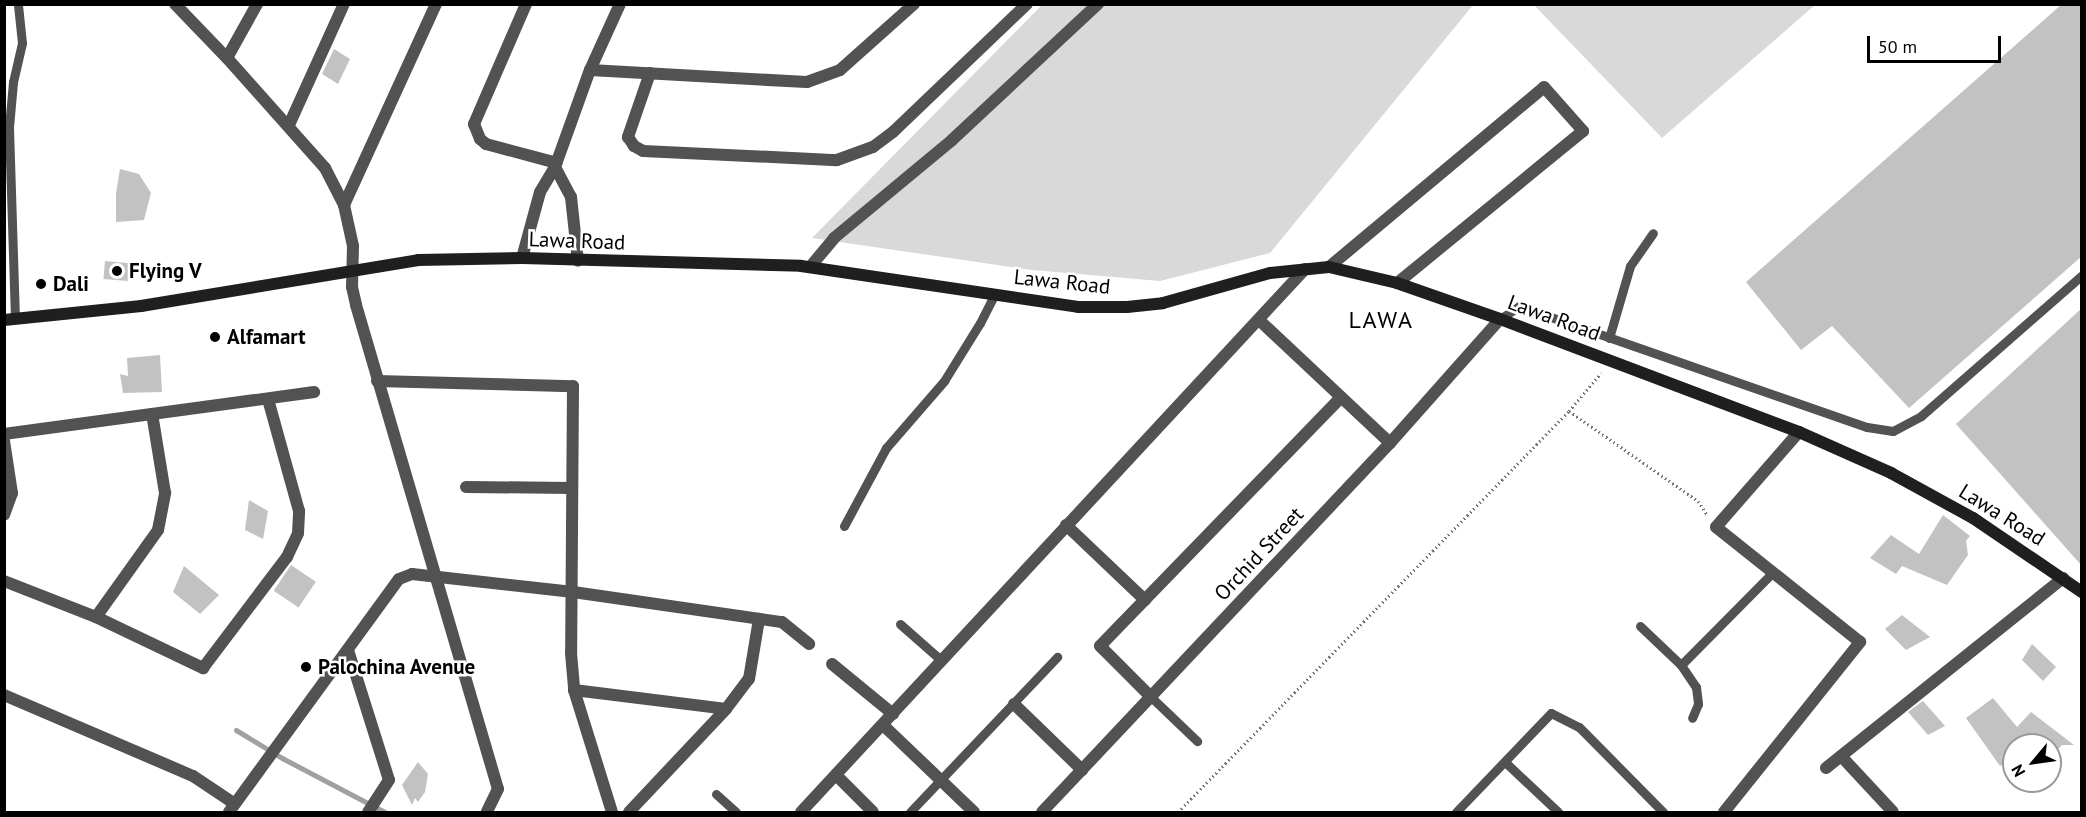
<!DOCTYPE html>
<html>
<head>
<meta charset="utf-8">
<style>
	body { margin:0 }
	#map { position:relative; width:2086px; height:817px; overflow:hidden; background:#fff; font-family:"PT Sans",sans-serif }
	div>[style] { position:absolute }
	[style*='--x'] { left:calc(var(--x)*1px); top:calc(var(--y)*1px); width:calc(var(--w)*1px); rotate:calc(var(--a)*1deg) }
	.green>* { inset:0; background:#d9d9d9 }
	.stream>* { height:5px; margin:-2.5px; padding:0 2.5px; transform-origin:2.5px; border-radius:2.5px; background:#a0a0a0 }
	.building>* { inset:0; background:#c2c2c2; transform-origin:0 0 }
	.path>* { height:3px; margin-top:-1.5px; transform-origin:0; background:repeating-linear-gradient(90deg,#747474 0 1.5px,transparent 0 4.5px) }
	.service>* { height:9px; margin:-4.5px; padding:0 4.5px; transform-origin:4.5px; border-radius:4.5px; background:#525252 }
	.minor>* { height:12px; margin:-6px; padding:0 6px; transform-origin:6px; border-radius:6px; background:#525252 }
	.secondary>* { height:12px; margin:-6px; padding:0 6px; transform-origin:6px; border-radius:6px; background:#1f1f1f }
	.dots>* { width:16px; height:16px; translate:-50% -50%; box-sizing:border-box; border:3px solid #fff; border-radius:50% }
	span { translate:-50% -50%; white-space:nowrap; text-align:center; line-height:1.15; -webkit-text-stroke:5px #fff; paint-order:stroke }
	.street-label { font-size:21px; color:#000 }
	.poi-label { font-size:21px; color:#000; font-weight:700 }
	.left { translate:0 -50%; text-align:left }
	.quarter-label { font-size:24px; color:#000; letter-spacing:1.5px }
	.frame { position:absolute; inset:0; border:6px solid #000; pointer-events:none }
	.north { position:absolute; left:2002px; top:733px; width:60px; height:60px; box-sizing:border-box; background:#fff; border:2px solid #999; border-radius:50%; rotate:241deg; font-size:16px; font-weight:700; line-height:24px; text-align:center; color:#000 }
	.north::after { content:''; display:block; margin:auto; width:21px; height:27px; background:#000; clip-path:polygon(50% 0,100% 100%,50% 72%,0 100%) }
	.scale { position:absolute; left:1867px; top:36px; width:134px; height:27px; box-sizing:border-box; border:3px solid #000; border-top:0; padding-left:8px; font-size:18px; line-height:21px; white-space:nowrap; color:#000; -webkit-text-stroke:4px #fff; paint-order:stroke }
</style>
</head>
<body>
<div id="map">
	<div class="green">
		<div style="clip-path:polygon(1042px 5px,1473px 5px,1270px 253px,1160px 281px,1032px 270px,812px 238px)"></div>
		<div style="clip-path:polygon(1534px 5px,1815px 5px,1662px 138px)"></div>
	</div>
	<div class="stream">
		<div style="--x:236;--y:730;--w:54;--a:31.3"></div>
		<div style="--x:282;--y:758;--w:116;--a:27.7"></div>
	</div>
	<div class="building">
		<div style="clip-path:polygon(2062px 4px,2082px 4px,2082px 256px,1909px 408px,1832px 326px,1801px 350px,1746px 282px)"></div>
		<div style="clip-path:polygon(334px 49px,350px 59px,338px 84px,322px 74px)"></div>
		<div style="clip-path:polygon(120px 169px,139px 174px,151px 193px,144px 220px,116px 222px,116px 193px)"></div>
		<div style="left:105px;top:261px;width:25px;height:18px;rotate:5deg"></div>
		<div style="clip-path:polygon(2082px 308px,2082px 566px,1956px 424px)"></div>
		<div style="clip-path:polygon(160px 355px,162px 392px,123px 393px,120px 374px,128px 376px,127px 358px)"></div>
		<div style="clip-path:polygon(249px 500px,268px 511px,263px 539px,245px 530px)"></div>
		<div style="clip-path:polygon(1943px 515px,1970px 536px,1966px 541px,1968px 555px,1947px 585px,1902px 566px,1896px 574px,1870px 558px,1891px 535px,1919px 554px)"></div>
		<div style="left:291px;top:565px;width:30px;height:31px;rotate:34deg"></div>
		<div style="clip-path:polygon(184px 566px,219px 595px,200px 614px,173px 592px)"></div>
		<div style="clip-path:polygon(1902px 615px,1930px 637px,1906px 650px,1885px 629px)"></div>
		<div style="clip-path:polygon(2032px 644px,2056px 667px,2043px 681px,2022px 660px)"></div>
		<div style="clip-path:polygon(1993px 698px,2017px 727px,2031px 712px,2074px 745px,2062px 745px,2050px 758px,2050px 745px,2014px 745px,2014px 757px,2000px 766px,1966px 718px)"></div>
		<div style="clip-path:polygon(1923px 701px,1945px 726px,1928px 735px,1908px 712px)"></div>
		<div style="clip-path:polygon(418px 762px,428px 774px,425px 792px,418px 802px,415px 798px,412px 805px,402px 785px)"></div>
	</div>
	<div class="path">
		<div style="--x:1569;--y:411;--w:157;--a:34.9"></div>
		<div style="--x:1698;--y:501;--w:18;--a:56"></div>
		<div style="--x:1178;--y:812;--w:560;--a:-45.72"></div>
		<div style="--x:1569;--y:411;--w:50;--a:-49.9"></div>
	</div>
	<div class="service">
		<div style="--x:15;--y:319;--w:192;--a:-91.8"></div>
		<div style="--x:9;--y:127;--w:45;--a:-84.9"></div>
		<div style="--x:13;--y:82;--w:40;--a:-77"></div>
		<div style="--x:22;--y:43;--w:39;--a:-96"></div>
		<div style="--x:1500;--y:319;--w:23;--a:-34"></div>
		<div style="--x:1519;--y:306;--w:368;--a:19.2"></div>
		<div style="--x:1867;--y:427;--w:26;--a:9"></div>
		<div style="--x:1893;--y:431;--w:32;--a:-28"></div>
		<div style="--x:1921;--y:416;--w:214;--a:-41.2"></div>
		<div style="--x:1609;--y:338;--w:75;--a:-73.7"></div>
		<div style="--x:1630;--y:266;--w:40;--a:-55.1"></div>
		<div style="--x:844;--y:526;--w:89;--a:-61.7"></div>
		<div style="--x:886;--y:448;--w:89;--a:-49.1"></div>
		<div style="--x:944;--y:381;--w:68;--a:-58.2"></div>
		<div style="--x:980;--y:323;--w:31;--a:-63"></div>
		<div style="--x:900;--y:624;--w:55;--a:41.3"></div>
		<div style="--x:1640;--y:626;--w:57;--a:43.6"></div>
		<div style="--x:1681;--y:665;--w:27;--a:56"></div>
		<div style="--x:1696;--y:687;--w:17;--a:83"></div>
		<div style="--x:1698;--y:704;--w:15;--a:113"></div>
		<div style="--x:1681;--y:665;--w:129;--a:-45.3"></div>
		<div style="--x:1151;--y:697;--w:64;--a:43.7"></div>
		<div style="--x:1505;--y:762;--w:73;--a:43.3"></div>
		<div style="--x:716;--y:794;--w:27;--a:42"></div>
		<div style="--x:910;--y:812;--w:214;--a:-46.5"></div>
		<div style="--x:1456;--y:812;--w:137;--a:-46.2"></div>
		<div style="--x:1551;--y:713;--w:31;--a:27"></div>
		<div style="--x:1579;--y:727;--w:120;--a:45.3"></div>
	</div>
	<div class="minor">
		<div style="--x:175;--y:4;--w:75;--a:46.1"></div>
		<div style="--x:227;--y:58;--w:147;--a:48.3"></div>
		<div style="--x:325;--y:168;--w:42;--a:62.8"></div>
		<div style="--x:344;--y:205;--w:42;--a:77.6"></div>
		<div style="--x:353;--y:246;--w:41;--a:91.4"></div>
		<div style="--x:352;--y:287;--w:18;--a:77"></div>
		<div style="--x:356;--y:305;--w:504;--a:73.65"></div>
		<div style="--x:498;--y:789;--w:25;--a:116"></div>
		<div style="--x:526;--y:4;--w:131;--a:113.4"></div>
		<div style="--x:474;--y:124;--w:16;--a:68"></div>
		<div style="--x:480;--y:139;--w:8;--a:40"></div>
		<div style="--x:486;--y:144;--w:73;--a:15"></div>
		<div style="--x:227;--y:58;--w:62;--a:-60.9"></div>
		<div style="--x:590;--y:70;--w:217;--a:3.2"></div>
		<div style="--x:807;--y:82;--w:35;--a:-20"></div>
		<div style="--x:840;--y:70;--w:99;--a:-41.7"></div>
		<div style="--x:650;--y:73;--w:68;--a:109"></div>
		<div style="--x:628;--y:137;--w:11;--a:56"></div>
		<div style="--x:634;--y:146;--w:10;--a:29"></div>
		<div style="--x:643;--y:151;--w:194;--a:2.7"></div>
		<div style="--x:837;--y:160;--w:38;--a:-20"></div>
		<div style="--x:873;--y:147;--w:25;--a:-37"></div>
		<div style="--x:893;--y:132;--w:185;--a:-43.7"></div>
		<div style="--x:289;--y:125;--w:133;--a:-65.6"></div>
		<div style="--x:555;--y:167;--w:34;--a:62"></div>
		<div style="--x:571;--y:197;--w:64;--a:83.8"></div>
		<div style="--x:344;--y:205;--w:221;--a:-65.4"></div>
		<div style="--x:522;--y:258;--w:68;--a:-74.7"></div>
		<div style="--x:540;--y:192;--w:29;--a:-59"></div>
		<div style="--x:555;--y:167;--w:103;--a:-70.2"></div>
		<div style="--x:590;--y:70;--w:72;--a:-65.6"></div>
		<div style="--x:810;--y:267;--w:38;--a:-50"></div>
		<div style="--x:834;--y:238;--w:153;--a:-39.7"></div>
		<div style="--x:952;--y:140;--w:200;--a:-43"></div>
		<div style="--x:1329;--y:267;--w:280;--a:-39.9"></div>
		<div style="--x:1544;--y:87;--w:59;--a:48.4"></div>
		<div style="--x:1583;--y:131;--w:240;--a:140.7"></div>
		<div style="--x:1259;--y:320;--w:180;--a:43.2"></div>
		<div style="--x:377;--y:381;--w:196;--a:1.5"></div>
		<div style="--x:573;--y:386;--w:267;--a:90.4"></div>
		<div style="--x:571;--y:653;--w:37;--a:85"></div>
		<div style="--x:574;--y:690;--w:128;--a:72.7"></div>
		<div style="--x:4;--y:434;--w:313;--a:-7.7"></div>
		<div style="--x:4;--y:441;--w:53;--a:81.3"></div>
		<div style="--x:12;--y:493;--w:23;--a:110"></div>
		<div style="--x:466;--y:487;--w:106;--a:0.5"></div>
		<div style="--x:1066;--y:525;--w:109;--a:43.5"></div>
		<div style="--x:4;--y:581;--w:99;--a:21.4"></div>
		<div style="--x:96;--y:617;--w:119;--a:25.5"></div>
		<div style="--x:203;--y:668;--w:139;--a:-52.9"></div>
		<div style="--x:287;--y:557;--w:26;--a:-65"></div>
		<div style="--x:298;--y:533;--w:22;--a:-87"></div>
		<div style="--x:299;--y:511;--w:116;--a:-105.5"></div>
		<div style="--x:96;--y:617;--w:107;--a:-54.5"></div>
		<div style="--x:158;--y:530;--w:38;--a:-79"></div>
		<div style="--x:165;--y:493;--w:80;--a:-99.3"></div>
		<div style="--x:348;--y:650;--w:136;--a:72.5"></div>
		<div style="--x:389;--y:780;--w:38;--a:123"></div>
		<div style="--x:832;--y:664;--w:79;--a:39.3"></div>
		<div style="--x:574;--y:690;--w:153;--a:7.1"></div>
		<div style="--x:4;--y:695;--w:206;--a:23.2"></div>
		<div style="--x:193;--y:776;--w:50;--a:33.7"></div>
		<div style="--x:1151;--y:697;--w:72;--a:-135"></div>
		<div style="--x:1100;--y:646;--w:345;--a:-45.9"></div>
		<div style="--x:1014;--y:704;--w:95;--a:44.1"></div>
		<div style="--x:883;--y:725;--w:126;--a:43.7"></div>
		<div style="--x:1841;--y:756;--w:76;--a:47.1"></div>
		<div style="--x:1826;--y:768;--w:304;--a:-38.7"></div>
		<div style="--x:836;--y:775;--w:52;--a:45"></div>
		<div style="--x:229;--y:812;--w:288;--a:-53.9"></div>
		<div style="--x:399;--y:579;--w:14;--a:-21"></div>
		<div style="--x:412;--y:574;--w:162;--a:6.4"></div>
		<div style="--x:573;--y:592;--w:211;--a:8.2"></div>
		<div style="--x:782;--y:622;--w:35;--a:39"></div>
		<div style="--x:629;--y:812;--w:141;--a:-46.7"></div>
		<div style="--x:726;--y:709;--w:38;--a:-53"></div>
		<div style="--x:749;--y:679;--w:61;--a:-80.5"></div>
		<div style="--x:801;--y:812;--w:741;--a:-47.13"></div>
		<div style="--x:1042;--y:812;--w:507;--a:-46.68"></div>
		<div style="--x:1390;--y:443;--w:166;--a:-48.4"></div>
		<div style="--x:1724;--y:812;--w:218;--a:-51.3"></div>
		<div style="--x:1860;--y:642;--w:184;--a:-141.4"></div>
		<div style="--x:1716;--y:527;--w:126;--a:-48.9"></div>
	</div>
	<div class="secondary">
		<div style="--x:4;--y:320;--w:138;--a:-5.8"></div>
		<div style="--x:141;--y:306;--w:281;--a:-9.4"></div>
		<div style="--x:418;--y:260;--w:104;--a:-1.1"></div>
		<div style="--x:522;--y:258;--w:279;--a:1.6"></div>
		<div style="--x:801;--y:266;--w:280;--a:8.4"></div>
		<div style="--x:1078;--y:307;--w:49;--a:0"></div>
		<div style="--x:1127;--y:307;--w:36;--a:-6"></div>
		<div style="--x:1163;--y:303;--w:111;--a:-15.7"></div>
		<div style="--x:1270;--y:273;--w:59;--a:-5.8"></div>
		<div style="--x:1329;--y:267;--w:70;--a:13.2"></div>
		<div style="--x:1397;--y:283;--w:109;--a:19.3"></div>
		<div style="--x:1500;--y:319;--w:320;--a:20.7"></div>
		<div style="--x:1799;--y:432;--w:101;--a:24"></div>
		<div style="--x:1891;--y:473;--w:94;--a:28.8"></div>
		<div style="--x:1973;--y:518;--w:132;--a:34.2"></div>
	</div>
	<div class="dots">
		<div style="left:117px;top:271px;background:#000"></div>
		<div style="left:41px;top:284px;background:#000"></div>
		<div style="left:215px;top:337px;background:#000"></div>
		<div style="left:306px;top:667px;background:#000"></div>
	</div>
	<div class="street-label">
		<span style="left:577px;top:241px;rotate:2deg">Lawa Road</span>
		<span style="left:1062px;top:282px;rotate:6deg">Lawa Road</span>
		<span style="left:1554px;top:318px;rotate:20deg">Lawa Road</span>
		<span style="left:2002px;top:515px;rotate:32deg">Lawa Road</span>
		<span style="left:1259px;top:554px;rotate:-47deg">Orchid Street</span>
	</div>
	<div class="poi-label">
		<span class="left" style="left:129px;top:271px">Flying V</span>
		<span class="left" style="left:53px;top:284px">Dali</span>
		<span class="left" style="left:227px;top:337px">Alfamart</span>
		<span class="left" style="left:318px;top:667px">Palochina Avenue</span>
	</div>
	<div class="quarter-label">
		<span style="left:1381px;top:320px">LAWA</span>
	</div>
	<div class="frame"></div>
	<div class="north">N</div>
	<div class="scale">50 m</div>
</div>
</body>
</html>
